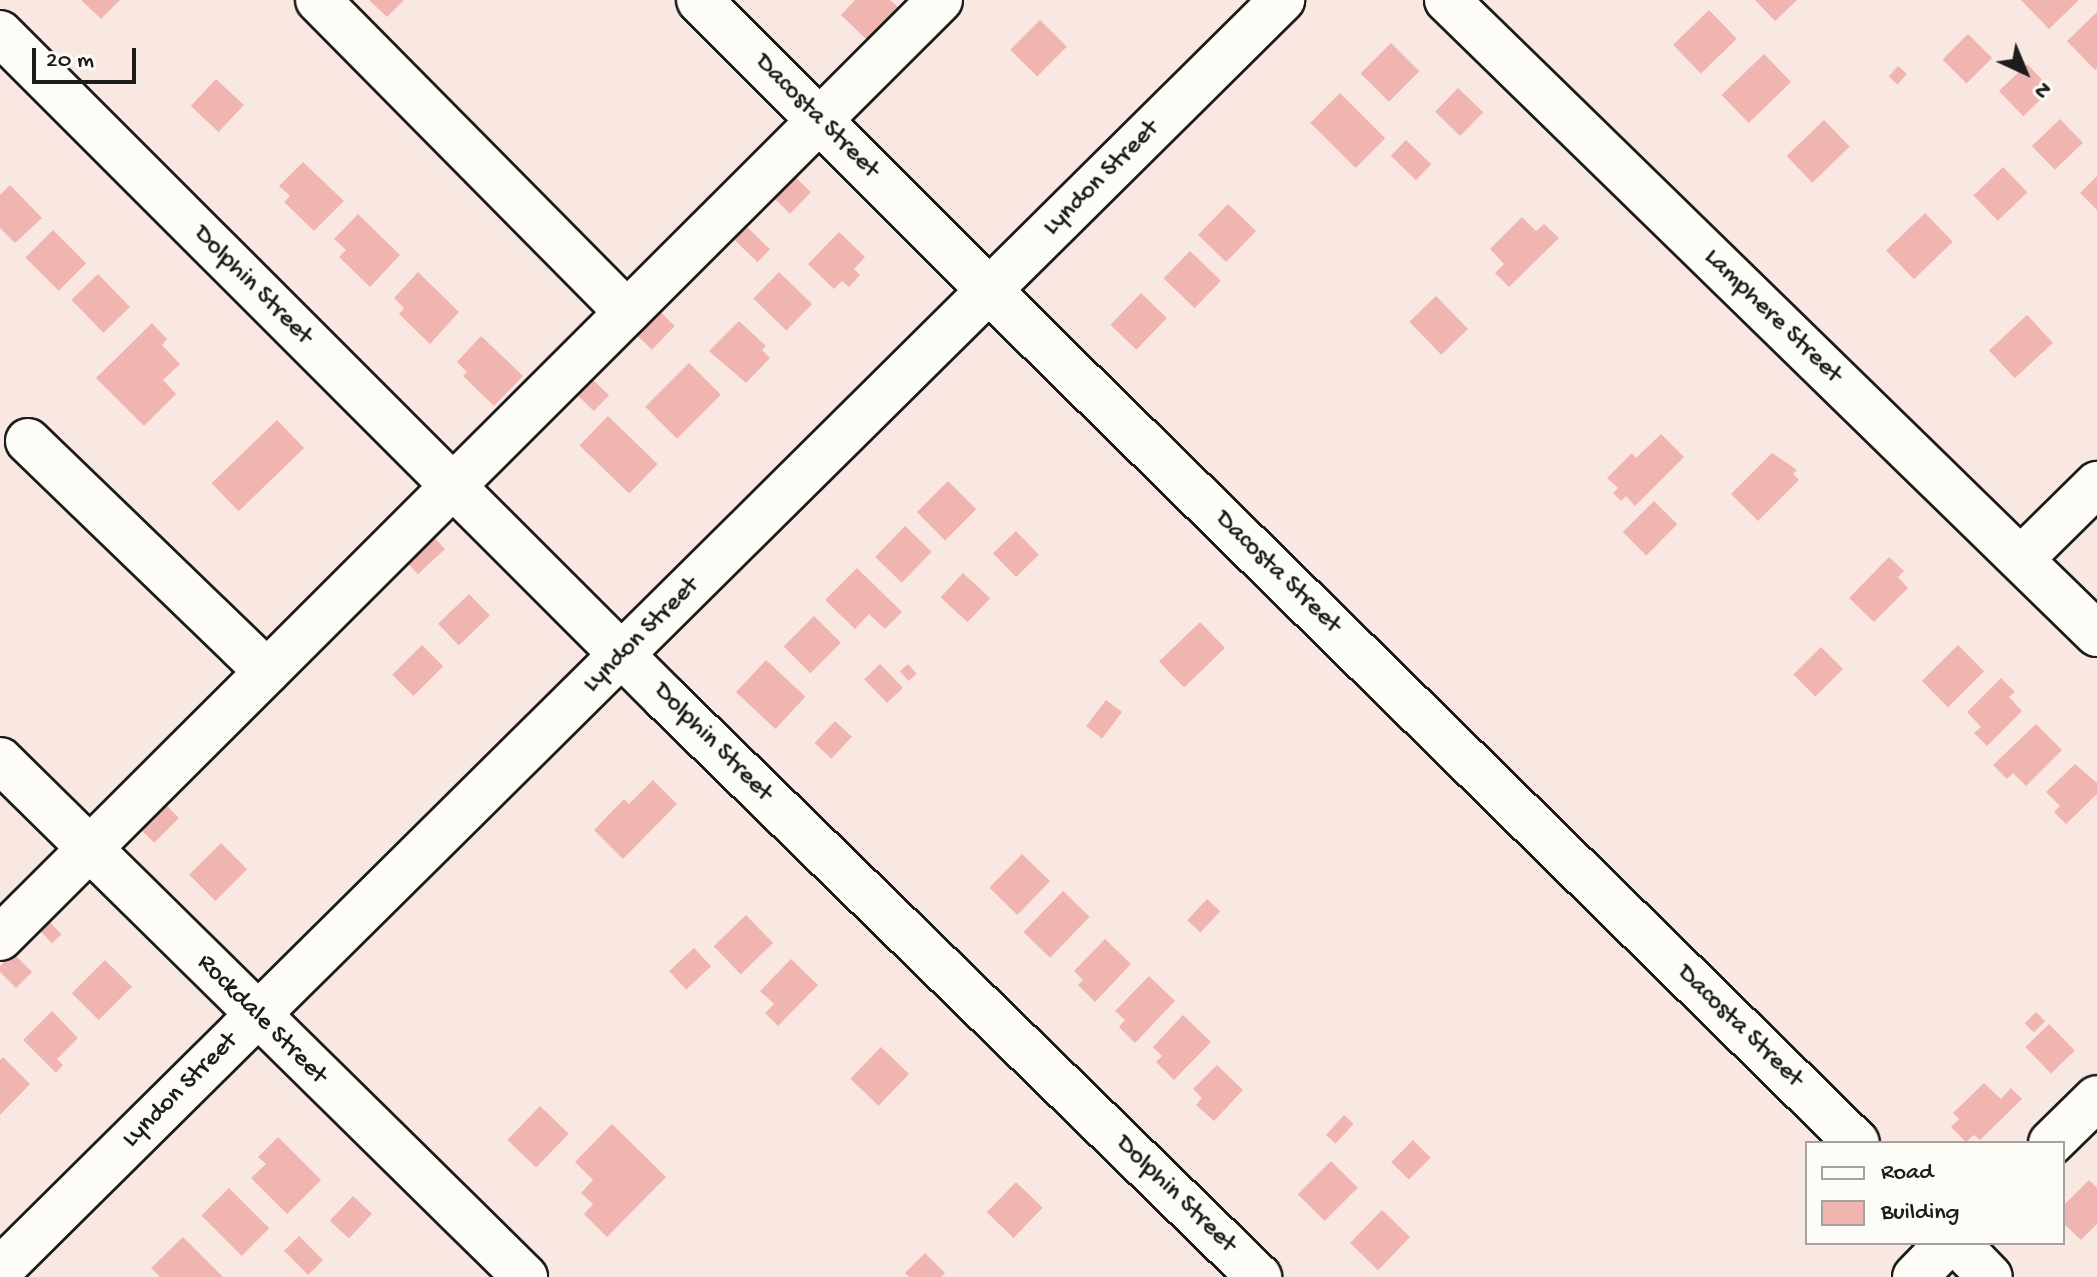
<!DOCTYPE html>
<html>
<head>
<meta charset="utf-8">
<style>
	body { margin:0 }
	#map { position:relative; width:2097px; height:1277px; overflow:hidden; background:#f9e7e2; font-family:"Gochi Hand",sans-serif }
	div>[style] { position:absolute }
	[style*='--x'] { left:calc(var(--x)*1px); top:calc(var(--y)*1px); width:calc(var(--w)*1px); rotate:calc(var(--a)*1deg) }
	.building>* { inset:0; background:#f1b5b1; transform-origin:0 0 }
	.roads { filter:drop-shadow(2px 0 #1c1c1c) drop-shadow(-2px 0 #1c1c1c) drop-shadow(0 2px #1c1c1c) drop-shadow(0 -2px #1c1c1c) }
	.minor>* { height:44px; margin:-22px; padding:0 22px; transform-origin:22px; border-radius:22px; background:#fdfcf7 }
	span { translate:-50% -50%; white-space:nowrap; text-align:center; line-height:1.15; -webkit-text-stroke:6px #fdfcf7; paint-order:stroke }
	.street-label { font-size:26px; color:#1c1c1c }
	.legend { position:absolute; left:1805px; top:1141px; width:260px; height:104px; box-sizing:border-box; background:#fdfcf7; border:2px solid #a3a29f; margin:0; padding:10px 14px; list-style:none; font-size:24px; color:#1c1c1c }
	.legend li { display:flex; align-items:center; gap:16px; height:40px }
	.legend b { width:40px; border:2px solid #a3a29f }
	.north { position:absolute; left:1985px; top:32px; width:80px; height:80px; -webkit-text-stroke:6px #fdfcf7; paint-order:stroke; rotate:136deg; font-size:22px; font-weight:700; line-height:32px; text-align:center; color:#1c1c1c }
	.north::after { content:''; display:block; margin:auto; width:28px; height:36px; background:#1c1c1c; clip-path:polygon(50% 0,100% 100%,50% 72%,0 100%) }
	.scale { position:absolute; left:32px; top:48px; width:104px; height:36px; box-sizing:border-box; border:4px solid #1c1c1c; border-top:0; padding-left:10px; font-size:24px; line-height:28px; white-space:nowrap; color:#1c1c1c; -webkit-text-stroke:6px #fdfcf7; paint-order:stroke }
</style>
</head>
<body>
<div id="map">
	<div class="building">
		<div style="clip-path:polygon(81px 0,120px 0,101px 19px)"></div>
		<div style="clip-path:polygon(369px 0,404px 0,387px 17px)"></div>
		<div style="clip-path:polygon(855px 0,890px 0,898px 7px,867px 40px,841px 15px)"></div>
		<div style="clip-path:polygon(1755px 0,1797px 0,1775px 21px)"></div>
		<div style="clip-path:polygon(2021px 0,2079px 0,2049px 29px)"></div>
		<div style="left:1709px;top:10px;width:40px;height:50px;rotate:46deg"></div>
		<div style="clip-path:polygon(2097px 12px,2097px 68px,2095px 70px,2067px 41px)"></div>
		<div style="left:1040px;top:20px;width:38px;height:42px;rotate:45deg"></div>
		<div style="left:1968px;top:34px;width:34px;height:36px;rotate:45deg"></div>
		<div style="left:1391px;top:43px;width:40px;height:43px;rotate:45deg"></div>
		<div style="left:1764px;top:54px;width:39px;height:59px;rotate:46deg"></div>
		<div style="left:2027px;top:64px;width:35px;height:39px;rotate:46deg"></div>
		<div style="left:1898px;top:66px;width:12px;height:14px;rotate:42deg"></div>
		<div style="left:216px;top:79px;width:38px;height:37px;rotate:43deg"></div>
		<div style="left:1458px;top:88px;width:35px;height:33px;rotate:44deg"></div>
		<div style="left:1340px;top:93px;width:64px;height:42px;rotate:45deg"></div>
		<div style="left:2060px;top:119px;width:33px;height:39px;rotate:46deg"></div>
		<div style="left:1824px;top:120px;width:37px;height:52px;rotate:46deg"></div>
		<div style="left:1406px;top:140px;width:35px;height:22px;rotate:44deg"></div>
		<div style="clip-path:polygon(303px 162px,344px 201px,314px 231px,284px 202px,290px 196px,279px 186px)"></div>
		<div style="left:2003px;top:167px;width:35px;height:41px;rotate:46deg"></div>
		<div style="left:790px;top:172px;width:29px;height:30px;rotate:44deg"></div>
		<div style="clip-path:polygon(2097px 176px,2097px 210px,2080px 193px)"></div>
		<div style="clip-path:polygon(10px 185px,42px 218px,15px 243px,0 228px,0 195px)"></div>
		<div style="left:1228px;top:204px;width:39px;height:43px;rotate:44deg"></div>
		<div style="left:1925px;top:213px;width:40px;height:54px;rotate:46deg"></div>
		<div style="clip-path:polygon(358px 214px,400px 255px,370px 287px,339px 257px,346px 250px,334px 239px)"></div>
		<div style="clip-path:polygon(1522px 217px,1536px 231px,1544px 224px,1559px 238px,1509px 287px,1495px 273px,1504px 264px,1490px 249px)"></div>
		<div style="left:747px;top:227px;width:32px;height:18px;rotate:44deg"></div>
		<div style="left:53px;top:230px;width:47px;height:39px;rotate:45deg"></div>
		<div style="clip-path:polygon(839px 232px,865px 257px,854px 269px,860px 275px,849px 287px,842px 281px,834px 289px,808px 264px)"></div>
		<div style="left:1190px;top:251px;width:43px;height:38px;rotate:44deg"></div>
		<div style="clip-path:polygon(418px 272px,459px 312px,430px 344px,399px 314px,404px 308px,394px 298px)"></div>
		<div style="left:779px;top:272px;width:46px;height:37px;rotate:44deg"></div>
		<div style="left:98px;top:274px;width:46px;height:37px;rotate:46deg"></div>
		<div style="left:1141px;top:293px;width:36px;height:44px;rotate:44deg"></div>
		<div style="left:1436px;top:296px;width:46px;height:37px;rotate:46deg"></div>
		<div style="left:651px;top:303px;width:33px;height:33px;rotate:44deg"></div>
		<div style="left:2027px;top:315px;width:38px;height:52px;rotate:47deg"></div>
		<div style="clip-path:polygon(739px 321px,766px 346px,762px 350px,770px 358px,746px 383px,709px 351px)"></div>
		<div style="clip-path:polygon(152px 323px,167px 339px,162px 345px,180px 364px,163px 380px,176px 394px,144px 426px,96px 378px)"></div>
		<div style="clip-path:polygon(481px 336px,523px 376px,494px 406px,463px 376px,467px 372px,457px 362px)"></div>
		<div style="left:689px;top:363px;width:45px;height:62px;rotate:45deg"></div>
		<div style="left:586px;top:373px;width:32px;height:22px;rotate:44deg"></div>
		<div style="left:608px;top:416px;width:69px;height:41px;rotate:44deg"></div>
		<div style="left:277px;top:420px;width:39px;height:91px;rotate:46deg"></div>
		<div style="clip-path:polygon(1661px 434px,1684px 457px,1635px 506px,1626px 496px,1621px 501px,1613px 493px,1618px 488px,1607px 478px,1632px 453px,1636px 458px)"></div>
		<div style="clip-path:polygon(1772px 453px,1797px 470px,1793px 474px,1799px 480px,1758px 521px,1731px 494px)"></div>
		<div style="left:948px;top:481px;width:40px;height:44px;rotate:45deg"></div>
		<div style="left:1654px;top:501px;width:33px;height:44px;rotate:45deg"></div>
		<div style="left:905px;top:526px;width:37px;height:43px;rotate:44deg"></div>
		<div style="left:1016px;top:531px;width:33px;height:32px;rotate:46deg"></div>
		<div style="left:430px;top:533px;width:22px;height:37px;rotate:47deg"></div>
		<div style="clip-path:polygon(1889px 557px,1904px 571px,1898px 577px,1908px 588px,1874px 622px,1849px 598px)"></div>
		<div style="clip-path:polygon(857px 568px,902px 612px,885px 629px,869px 614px,855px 629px,825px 600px)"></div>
		<div style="left:963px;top:573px;width:37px;height:33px;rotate:43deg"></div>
		<div style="left:469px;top:594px;width:30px;height:43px;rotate:46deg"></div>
		<div style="left:814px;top:616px;width:38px;height:43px;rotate:45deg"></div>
		<div style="left:1200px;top:622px;width:36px;height:57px;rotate:46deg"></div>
		<div style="left:422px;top:645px;width:30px;height:42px;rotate:45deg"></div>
		<div style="left:1958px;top:645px;width:37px;height:51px;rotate:45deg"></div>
		<div style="left:1821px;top:647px;width:31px;height:39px;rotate:45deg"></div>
		<div style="left:766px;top:660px;width:54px;height:44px;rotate:43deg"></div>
		<div style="left:880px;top:664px;width:33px;height:22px;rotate:46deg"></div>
		<div style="left:908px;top:664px;width:13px;height:11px;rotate:48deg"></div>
		<div style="clip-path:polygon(2001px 678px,2015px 692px,2009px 697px,2022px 711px,1987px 746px,1974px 733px,1981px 727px,1967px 712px)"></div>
		<div style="left:1106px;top:700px;width:20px;height:33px;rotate:37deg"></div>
		<div style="left:835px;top:721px;width:23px;height:30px;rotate:43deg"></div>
		<div style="clip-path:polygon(2036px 724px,2062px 750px,2026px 786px,2013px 773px,2007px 779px,1993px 765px)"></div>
		<div style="clip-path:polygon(2075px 764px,2097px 783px,2097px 794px,2066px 824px,2054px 812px,2060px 806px,2046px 792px)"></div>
		<div style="clip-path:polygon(653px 780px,677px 804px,623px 859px,594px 830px,624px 799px,629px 804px)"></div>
		<div style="left:157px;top:796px;width:31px;height:35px;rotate:45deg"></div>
		<div style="left:221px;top:843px;width:37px;height:45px;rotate:45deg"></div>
		<div style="left:1022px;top:854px;width:39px;height:47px;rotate:44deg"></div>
		<div style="left:1063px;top:891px;width:37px;height:57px;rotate:44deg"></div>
		<div style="left:1207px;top:899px;width:18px;height:29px;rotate:43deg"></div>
		<div style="left:746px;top:915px;width:39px;height:45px;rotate:46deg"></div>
		<div style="left:47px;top:919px;width:21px;height:13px;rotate:47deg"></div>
		<div style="clip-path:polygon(1105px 939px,1131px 964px,1095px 1002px,1078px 985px,1083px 980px,1074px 971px)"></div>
		<div style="left:694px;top:948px;width:25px;height:34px;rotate:47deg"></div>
		<div style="clip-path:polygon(13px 953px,32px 972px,16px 988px,0 972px,0 966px)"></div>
		<div style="clip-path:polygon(791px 959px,818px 985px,778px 1026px,765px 1013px,774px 1004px,760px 991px)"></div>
		<div style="left:105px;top:960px;width:38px;height:47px;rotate:45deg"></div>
		<div style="clip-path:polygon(1149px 976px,1175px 1001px,1135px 1043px,1119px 1027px,1125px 1020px,1115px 1011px)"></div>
		<div style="clip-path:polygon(52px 1011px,78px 1038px,57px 1059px,63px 1065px,56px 1073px,23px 1040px)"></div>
		<div style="left:2036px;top:1012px;width:13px;height:16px;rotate:45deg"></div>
		<div style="clip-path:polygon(1183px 1015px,1211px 1042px,1174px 1080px,1156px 1062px,1162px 1056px,1153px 1047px)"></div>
		<div style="left:2049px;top:1024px;width:37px;height:33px;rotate:46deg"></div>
		<div style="left:881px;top:1047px;width:39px;height:44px;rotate:44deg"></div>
		<div style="clip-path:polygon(3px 1057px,30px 1084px,0 1115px,0 1060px)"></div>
		<div style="clip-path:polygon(1217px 1065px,1243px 1090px,1214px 1121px,1196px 1105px,1202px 1098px,1193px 1089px)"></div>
		<div style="clip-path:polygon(1984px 1083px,2001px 1099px,2011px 1088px,2022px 1099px,1980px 1140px,1974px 1135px,1966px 1142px,1951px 1127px,1959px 1119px,1953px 1113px)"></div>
		<div style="left:540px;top:1106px;width:40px;height:47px;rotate:44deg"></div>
		<div style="left:1344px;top:1115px;width:13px;height:27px;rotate:42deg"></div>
		<div style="clip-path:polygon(612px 1124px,666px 1177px,607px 1237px,584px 1214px,593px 1204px,581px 1193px,593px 1180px,575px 1162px)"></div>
		<div style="clip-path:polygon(278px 1137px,321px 1180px,287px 1214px,251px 1178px,266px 1164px,258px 1157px)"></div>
		<div style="left:1413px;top:1140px;width:25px;height:31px;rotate:45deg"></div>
		<div style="left:1331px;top:1161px;width:38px;height:47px;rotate:45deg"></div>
		<div style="clip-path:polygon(2089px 1180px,2097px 1188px,2097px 1224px,2081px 1240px,2063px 1223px,2063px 1206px)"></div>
		<div style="left:1016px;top:1182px;width:37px;height:42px;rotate:44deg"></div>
		<div style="left:229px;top:1188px;width:57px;height:39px;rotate:45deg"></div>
		<div style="left:353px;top:1196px;width:26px;height:34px;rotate:43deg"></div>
		<div style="left:1382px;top:1210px;width:39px;height:46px;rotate:44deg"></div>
		<div style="left:299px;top:1236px;width:34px;height:21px;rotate:45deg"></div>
		<div style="clip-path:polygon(183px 1237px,223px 1277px,160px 1277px,151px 1268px)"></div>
		<div style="clip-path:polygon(925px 1253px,945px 1273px,941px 1277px,909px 1277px,905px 1273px)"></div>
	</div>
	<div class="roads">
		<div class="minor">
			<div style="--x:318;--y:0;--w:439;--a:45.3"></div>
			<div style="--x:699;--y:0;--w:474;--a:45"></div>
			<div style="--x:1034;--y:335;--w:1153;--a:44.47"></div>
			<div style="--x:1447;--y:0;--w:908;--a:44.29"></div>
			<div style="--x:0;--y:33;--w:940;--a:45"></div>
			<div style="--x:665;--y:698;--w:830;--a:44.27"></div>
			<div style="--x:28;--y:441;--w:332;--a:44"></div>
			<div style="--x:2021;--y:559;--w:107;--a:-44.6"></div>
			<div style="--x:0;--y:760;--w:737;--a:44.56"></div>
			<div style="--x:0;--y:938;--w:1328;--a:-44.94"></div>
			<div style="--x:2051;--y:1143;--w:64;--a:-44.4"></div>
			<div style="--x:1957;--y:1243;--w:47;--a:45.9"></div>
			<div style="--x:0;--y:1270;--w:1805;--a:-44.73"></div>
			<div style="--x:1915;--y:1277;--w:47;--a:-45.9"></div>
		</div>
	</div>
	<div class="street-label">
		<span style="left:816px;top:117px;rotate:45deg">Dacosta Street</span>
		<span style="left:1102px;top:179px;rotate:-45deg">Lyndon Street</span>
		<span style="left:252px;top:286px;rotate:45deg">Dolphin Street</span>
		<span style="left:1772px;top:317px;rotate:44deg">Lamphere Street</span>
		<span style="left:1277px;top:573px;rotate:44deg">Dacosta Street</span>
		<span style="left:642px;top:636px;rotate:-45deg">Lyndon Street</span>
		<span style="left:712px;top:743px;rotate:45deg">Dolphin Street</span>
		<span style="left:261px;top:1020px;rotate:45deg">Rockdale Street</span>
		<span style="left:1739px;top:1027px;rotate:44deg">Dacosta Street</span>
		<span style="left:181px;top:1091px;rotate:-45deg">Lyndon Street</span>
		<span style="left:1175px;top:1195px;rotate:44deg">Dolphin Street</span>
	</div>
	<ul class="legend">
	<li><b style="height:10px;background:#fdfcf7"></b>Road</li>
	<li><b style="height:22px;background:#f1b5b1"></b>Building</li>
	</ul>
	<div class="north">N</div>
	<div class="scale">20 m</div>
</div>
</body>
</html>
